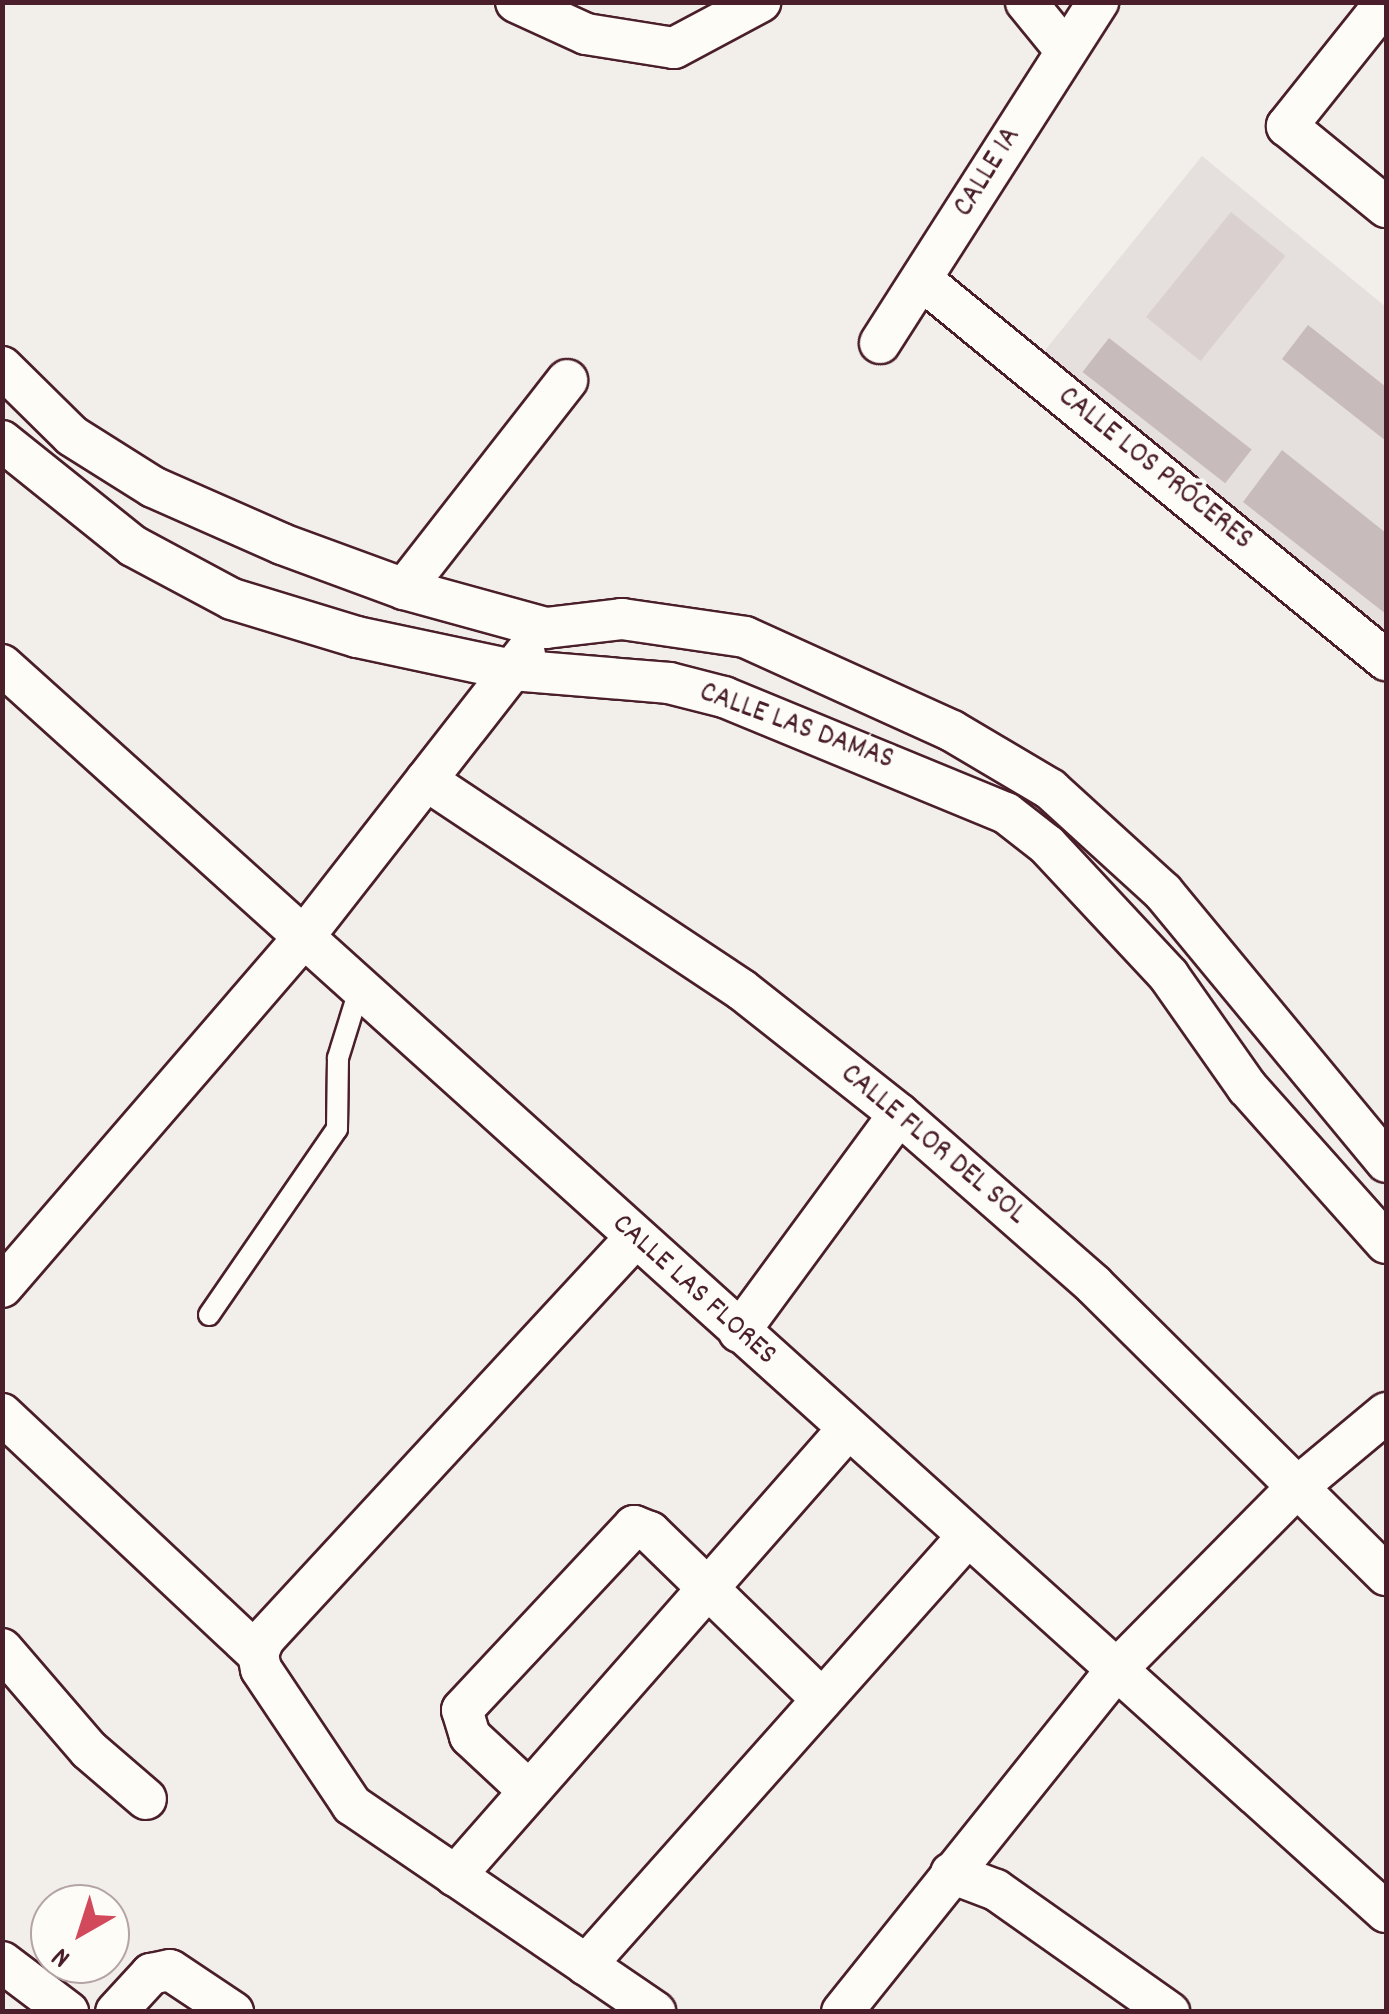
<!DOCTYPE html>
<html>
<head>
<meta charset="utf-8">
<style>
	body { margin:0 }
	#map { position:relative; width:1389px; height:2014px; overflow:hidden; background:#f2efeb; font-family:Dekko,sans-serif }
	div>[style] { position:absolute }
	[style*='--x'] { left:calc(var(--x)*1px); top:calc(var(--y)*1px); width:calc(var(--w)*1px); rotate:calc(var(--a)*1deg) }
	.built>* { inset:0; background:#e5dfdd }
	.green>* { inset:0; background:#d9d0cf; transform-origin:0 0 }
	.building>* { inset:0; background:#c8bbbb; transform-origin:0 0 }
	.roads { filter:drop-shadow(2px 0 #4a1f2b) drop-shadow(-2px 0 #4a1f2b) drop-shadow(0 2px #4a1f2b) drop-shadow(0 -2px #4a1f2b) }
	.lane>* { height:20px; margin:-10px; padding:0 10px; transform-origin:10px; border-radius:10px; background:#fdfcf7 }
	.street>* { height:40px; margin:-20px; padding:0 20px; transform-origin:20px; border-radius:20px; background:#fdfcf7 }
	span { translate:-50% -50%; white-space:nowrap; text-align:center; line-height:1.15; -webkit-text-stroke:8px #fdfcf7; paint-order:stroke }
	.street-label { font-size:30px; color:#4a1f2b }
	.frame { position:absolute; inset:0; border:5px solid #4a1f2b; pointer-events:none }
	.north { position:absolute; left:30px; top:1884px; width:100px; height:100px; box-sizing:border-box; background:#fdfcf7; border:2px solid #b5a4a5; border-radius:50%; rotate:219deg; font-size:28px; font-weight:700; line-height:40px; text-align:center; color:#4a1f2b }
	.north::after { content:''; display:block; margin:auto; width:35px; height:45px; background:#d1495b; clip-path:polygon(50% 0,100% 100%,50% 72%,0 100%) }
</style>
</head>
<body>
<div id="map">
	<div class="built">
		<div style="clip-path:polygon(1202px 156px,1386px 307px,1386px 634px,1042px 354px)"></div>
	</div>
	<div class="green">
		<div style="left:1231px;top:212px;width:70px;height:135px;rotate:39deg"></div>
	</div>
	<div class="building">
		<div style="clip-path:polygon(1308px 325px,1386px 387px,1386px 441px,1282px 359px)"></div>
		<div style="left:1109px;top:338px;width:181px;height:43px;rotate:38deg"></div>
		<div style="clip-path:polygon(1282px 450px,1386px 533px,1386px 614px,1243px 502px)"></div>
	</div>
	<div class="roads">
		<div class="lane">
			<div style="--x:209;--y:1315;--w:226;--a:-55.5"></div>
			<div style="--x:337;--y:1129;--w:71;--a:-89.2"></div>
			<div style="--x:338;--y:1058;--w:71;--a:-72.8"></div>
		</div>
		<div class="street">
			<div style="--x:516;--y:2;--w:77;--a:24.6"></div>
			<div style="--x:586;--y:34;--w:89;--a:9"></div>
			<div style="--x:674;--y:48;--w:98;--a:-28.1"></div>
			<div style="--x:1026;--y:2;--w:63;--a:50.8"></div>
			<div style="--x:1386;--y:2;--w:159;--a:128.6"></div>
			<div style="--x:1287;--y:126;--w:128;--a:39.3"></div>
			<div style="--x:922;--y:280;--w:600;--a:39.32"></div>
			<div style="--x:880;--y:343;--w:405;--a:-57.4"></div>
			<div style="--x:2;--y:367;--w:98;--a:44.6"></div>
			<div style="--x:72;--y:436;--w:96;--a:32.2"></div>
			<div style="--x:153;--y:487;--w:141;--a:23.8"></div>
			<div style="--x:282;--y:544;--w:130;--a:20.2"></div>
			<div style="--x:404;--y:589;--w:147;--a:15.4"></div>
			<div style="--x:546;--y:628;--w:77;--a:-6.8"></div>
			<div style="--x:622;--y:619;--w:124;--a:8.3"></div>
			<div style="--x:745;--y:637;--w:227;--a:24.4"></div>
			<div style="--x:952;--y:731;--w:114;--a:30.6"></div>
			<div style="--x:1050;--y:789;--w:153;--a:42.3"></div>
			<div style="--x:1163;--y:892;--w:350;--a:50.4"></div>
			<div style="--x:2;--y:441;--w:168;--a:38.7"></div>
			<div style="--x:133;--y:546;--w:112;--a:28.2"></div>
			<div style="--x:232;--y:599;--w:131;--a:16.9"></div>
			<div style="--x:357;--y:637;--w:158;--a:12"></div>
			<div style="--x:512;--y:670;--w:158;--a:4.7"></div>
			<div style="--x:669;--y:683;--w:57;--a:14.3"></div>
			<div style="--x:724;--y:697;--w:305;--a:22.4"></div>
			<div style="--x:1006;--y:813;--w:52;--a:38"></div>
			<div style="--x:1047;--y:845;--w:179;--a:47"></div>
			<div style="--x:1169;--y:976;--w:136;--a:54.9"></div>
			<div style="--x:1247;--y:1087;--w:209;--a:48.3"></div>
			<div style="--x:404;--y:589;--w:265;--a:-52"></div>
			<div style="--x:2;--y:665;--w:1863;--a:42.02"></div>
			<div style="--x:426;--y:780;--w:379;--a:33.6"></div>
			<div style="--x:742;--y:990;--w:200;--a:38.3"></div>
			<div style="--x:899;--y:1114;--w:259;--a:41.2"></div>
			<div style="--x:1094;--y:1285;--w:412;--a:44.8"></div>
			<div style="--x:635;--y:1238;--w:546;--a:132.77"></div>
			<div style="--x:264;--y:1639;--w:16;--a:112"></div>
			<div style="--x:258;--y:1654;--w:15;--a:79"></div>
			<div style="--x:261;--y:1669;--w:164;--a:56.2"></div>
			<div style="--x:352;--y:1805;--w:367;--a:34.3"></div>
			<div style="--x:2;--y:1287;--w:459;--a:-49.2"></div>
			<div style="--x:302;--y:939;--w:362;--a:-52"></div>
			<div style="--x:739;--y:1332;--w:270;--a:-53.7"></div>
			<div style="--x:2;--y:1414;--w:351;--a:43.2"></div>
			<div style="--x:2;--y:1649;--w:133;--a:49.3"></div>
			<div style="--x:89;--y:1750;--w:75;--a:40.7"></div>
			<div style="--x:529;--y:1791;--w:81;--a:-137"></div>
			<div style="--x:470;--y:1736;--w:27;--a:-107"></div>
			<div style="--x:462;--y:1710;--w:252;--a:-46.9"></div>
			<div style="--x:634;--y:1526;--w:17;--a:21"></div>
			<div style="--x:650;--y:1532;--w:240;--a:44.2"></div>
			<div style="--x:951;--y:1873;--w:48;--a:20.7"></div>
			<div style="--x:996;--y:1890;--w:212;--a:35.2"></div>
			<div style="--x:455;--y:1876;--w:594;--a:-48.69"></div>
			<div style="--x:2;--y:1962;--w:83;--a:37.1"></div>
			<div style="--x:586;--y:1965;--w:573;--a:-48.32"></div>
			<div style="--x:116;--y:2012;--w:52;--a:-47.4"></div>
			<div style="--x:151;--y:1974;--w:19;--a:-12"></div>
			<div style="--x:170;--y:1970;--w:76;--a:33.7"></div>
			<div style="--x:842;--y:2012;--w:438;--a:-51.3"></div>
			<div style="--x:1116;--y:1670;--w:256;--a:-45.3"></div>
			<div style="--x:1296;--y:1488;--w:117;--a:-39.8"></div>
		</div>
	</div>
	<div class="street-label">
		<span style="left:989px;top:173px;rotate:-58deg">CALLE 1A</span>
		<span style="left:1154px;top:470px;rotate:39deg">CALLE LOS PRÓCERES</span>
		<span style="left:796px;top:728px;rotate:20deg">CALLE LAS DAMAS</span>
		<span style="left:932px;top:1146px;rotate:40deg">CALLE FLOR DEL SOL</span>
		<span style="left:693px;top:1291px;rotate:42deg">CALLE LAS FLORES</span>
	</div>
	<div class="frame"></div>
	<div class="north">N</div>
</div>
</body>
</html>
